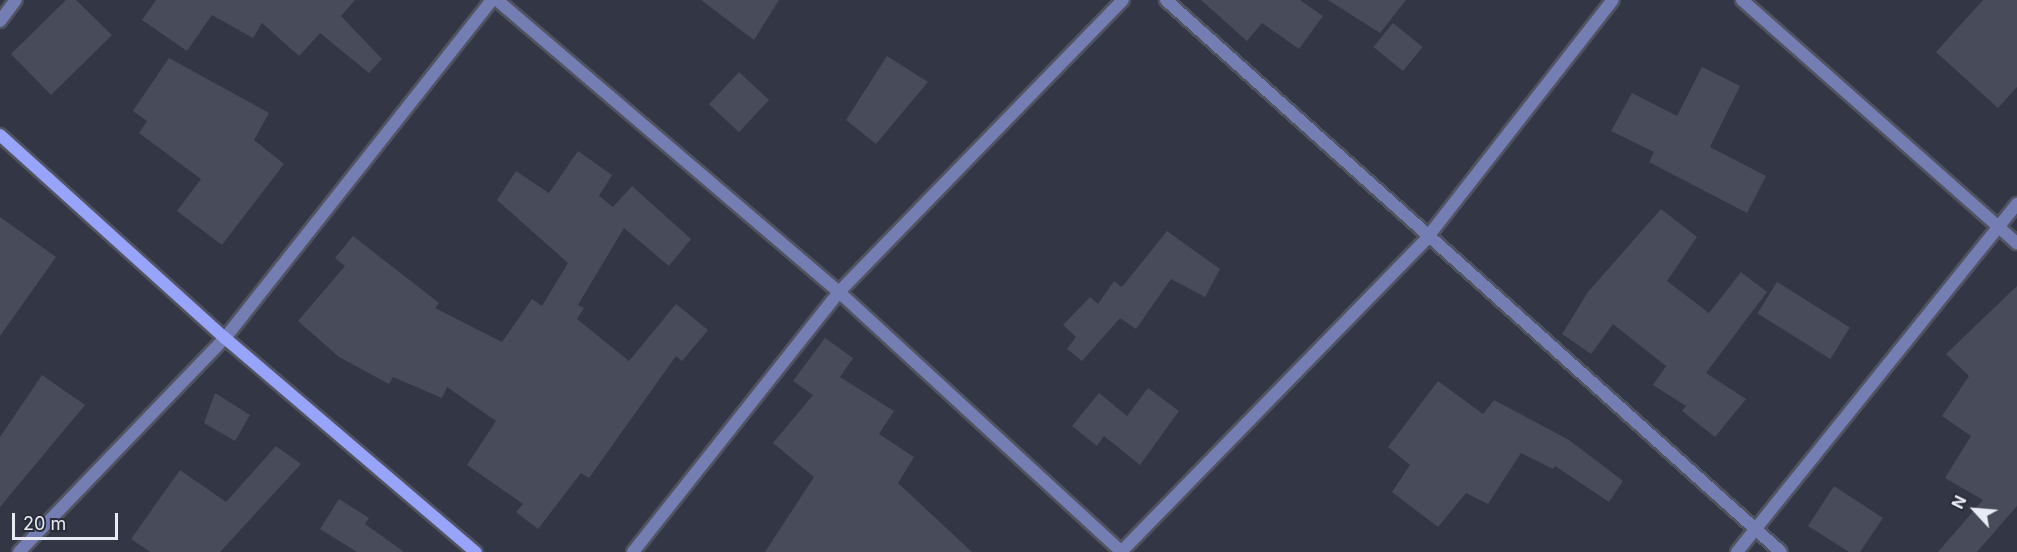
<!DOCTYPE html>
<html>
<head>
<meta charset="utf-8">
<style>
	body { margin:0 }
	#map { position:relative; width:2017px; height:552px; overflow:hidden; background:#333644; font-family:Inter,sans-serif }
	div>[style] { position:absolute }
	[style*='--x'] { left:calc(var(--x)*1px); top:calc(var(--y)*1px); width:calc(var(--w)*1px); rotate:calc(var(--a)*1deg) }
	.building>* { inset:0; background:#484b5a; transform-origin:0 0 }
	.roads { filter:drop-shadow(2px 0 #505360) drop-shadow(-2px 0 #505360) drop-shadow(0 2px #505360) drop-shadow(0 -2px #505360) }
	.street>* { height:12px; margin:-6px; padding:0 6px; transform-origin:6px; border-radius:6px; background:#747eb3 }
	.secondary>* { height:12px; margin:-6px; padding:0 6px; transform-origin:6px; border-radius:6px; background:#97a4f9 }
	span { translate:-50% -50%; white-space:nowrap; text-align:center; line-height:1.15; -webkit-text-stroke:4.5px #292c39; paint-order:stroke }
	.north { position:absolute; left:1945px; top:480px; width:60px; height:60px; -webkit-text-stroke:4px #292c39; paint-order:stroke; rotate:296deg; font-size:16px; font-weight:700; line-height:24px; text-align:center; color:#e9ebf4 }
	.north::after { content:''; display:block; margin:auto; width:21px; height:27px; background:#e9ebf4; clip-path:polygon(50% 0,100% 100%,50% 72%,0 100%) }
	.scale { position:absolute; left:12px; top:513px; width:106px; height:27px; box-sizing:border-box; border:3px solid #e9ebf4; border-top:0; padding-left:8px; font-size:18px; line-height:21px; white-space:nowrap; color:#e9ebf4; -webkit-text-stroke:4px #292c39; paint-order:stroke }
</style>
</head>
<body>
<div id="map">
	<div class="building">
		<div style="clip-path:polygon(66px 0,76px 0,112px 35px,51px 95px,11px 54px)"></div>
		<div style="clip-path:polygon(156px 0,355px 0,341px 16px,382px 59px,369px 73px,320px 33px,299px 56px,262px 23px,253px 38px,212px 15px,187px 51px,142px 20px)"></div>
		<div style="clip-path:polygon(701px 0,779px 0,754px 40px)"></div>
		<div style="clip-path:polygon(1201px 0,1300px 0,1323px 16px,1299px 49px,1262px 23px,1247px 41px)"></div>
		<div style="clip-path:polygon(1328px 0,1406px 0,1380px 33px)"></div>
		<div style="clip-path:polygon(1983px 0,2017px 0,2017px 87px,1998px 108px,1936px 52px)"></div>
		<div style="left:1393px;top:23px;width:38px;height:31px;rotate:39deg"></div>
		<div style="clip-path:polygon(887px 56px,928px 82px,876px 144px,846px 120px)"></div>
		<div style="clip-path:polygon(169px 58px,269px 113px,254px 140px,284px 164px,222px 245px,177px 211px,201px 179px,139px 133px,147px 121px,133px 111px)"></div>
		<div style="clip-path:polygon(1702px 67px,1740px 86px,1710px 147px,1766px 176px,1747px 213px,1649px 162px,1654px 152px,1611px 131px,1632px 93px,1677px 116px)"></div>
		<div style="left:739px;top:72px;width:41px;height:44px;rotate:43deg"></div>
		<div style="clip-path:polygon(578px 151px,612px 175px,599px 196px,613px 207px,632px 186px,691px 239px,669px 266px,624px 228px,578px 305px,584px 308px,577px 319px,629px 361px,676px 304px,708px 330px,682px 361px,676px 356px,589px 478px,581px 473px,538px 529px,516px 512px,523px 504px,467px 465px,496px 421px,447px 387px,442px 398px,393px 377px,389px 384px,339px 357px,298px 321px,345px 266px,335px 258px,353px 236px,439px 303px,435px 308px,502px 342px,532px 299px,542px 306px,568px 263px,497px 200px,516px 171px,549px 193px)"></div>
		<div style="clip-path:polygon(1661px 209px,1697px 237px,1667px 281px,1709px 313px,1741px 272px,1767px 292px,1706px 373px,1746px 399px,1715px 437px,1682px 411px,1686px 406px,1653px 385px,1666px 366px,1613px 324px,1591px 354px,1562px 334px,1588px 292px)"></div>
		<div style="clip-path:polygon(0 217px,56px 257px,0 336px)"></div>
		<div style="clip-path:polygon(1167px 231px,1220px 269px,1205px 297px,1171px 279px,1136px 329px,1120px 318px,1082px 361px,1067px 349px,1076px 337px,1063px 325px,1090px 297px,1098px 304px,1114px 281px,1122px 287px)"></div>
		<div style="left:1777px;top:282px;width:86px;height:37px;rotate:32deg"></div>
		<div style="clip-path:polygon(2017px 286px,2017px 506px,1977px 552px,1938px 552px,1983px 500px,1945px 478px,1971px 436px,1942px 416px,1969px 376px,1946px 354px)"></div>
		<div style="clip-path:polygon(825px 338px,853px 358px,840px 377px,894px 411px,879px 434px,914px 457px,898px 483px,972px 552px,765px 552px,814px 477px,773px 443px,813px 395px,793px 381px)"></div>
		<div style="clip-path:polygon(42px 375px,85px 405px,0 507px,0 437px)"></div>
		<div style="clip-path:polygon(1438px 381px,1483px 414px,1494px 400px,1569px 440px,1623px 481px,1609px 502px,1555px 466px,1553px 469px,1521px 453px,1488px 504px,1466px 493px,1438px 527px,1392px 492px,1410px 465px,1388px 447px)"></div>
		<div style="clip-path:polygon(1148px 388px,1179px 411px,1140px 465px,1104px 436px,1097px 446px,1072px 426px,1099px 393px,1127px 416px)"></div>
		<div style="clip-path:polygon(215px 393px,250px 415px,235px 441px,204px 423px)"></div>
		<div style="clip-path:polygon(276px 446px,301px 464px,220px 552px,150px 552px,131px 539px,180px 470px,226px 502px)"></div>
		<div style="clip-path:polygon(1834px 486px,1883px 518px,1860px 552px,1849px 552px,1808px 526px)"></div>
		<div style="clip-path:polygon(339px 499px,369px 518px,365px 524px,404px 552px,357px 552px,320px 529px)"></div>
	</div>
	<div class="roads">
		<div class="street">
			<div style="--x:497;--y:0;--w:450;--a:40.5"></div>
			<div style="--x:839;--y:292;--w:384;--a:42.6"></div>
			<div style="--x:1166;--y:0;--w:826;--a:41.91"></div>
			<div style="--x:1742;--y:0;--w:367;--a:41.5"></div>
			<div style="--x:0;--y:21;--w:26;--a:-53"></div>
			<div style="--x:19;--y:552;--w:297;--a:-46.1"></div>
			<div style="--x:225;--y:338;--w:431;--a:-51.7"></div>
			<div style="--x:633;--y:552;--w:332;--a:-51.6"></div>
			<div style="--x:839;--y:292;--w:407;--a:-45.8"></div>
			<div style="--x:1121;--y:552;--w:437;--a:-45.7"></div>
			<div style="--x:1426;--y:239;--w:303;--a:-52"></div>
			<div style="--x:1737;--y:552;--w:447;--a:-51.2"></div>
		</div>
		<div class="secondary">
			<div style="--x:0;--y:135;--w:303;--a:42.1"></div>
			<div style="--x:225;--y:338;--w:330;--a:40.5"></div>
		</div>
	</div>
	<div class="north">N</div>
	<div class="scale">20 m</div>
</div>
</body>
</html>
